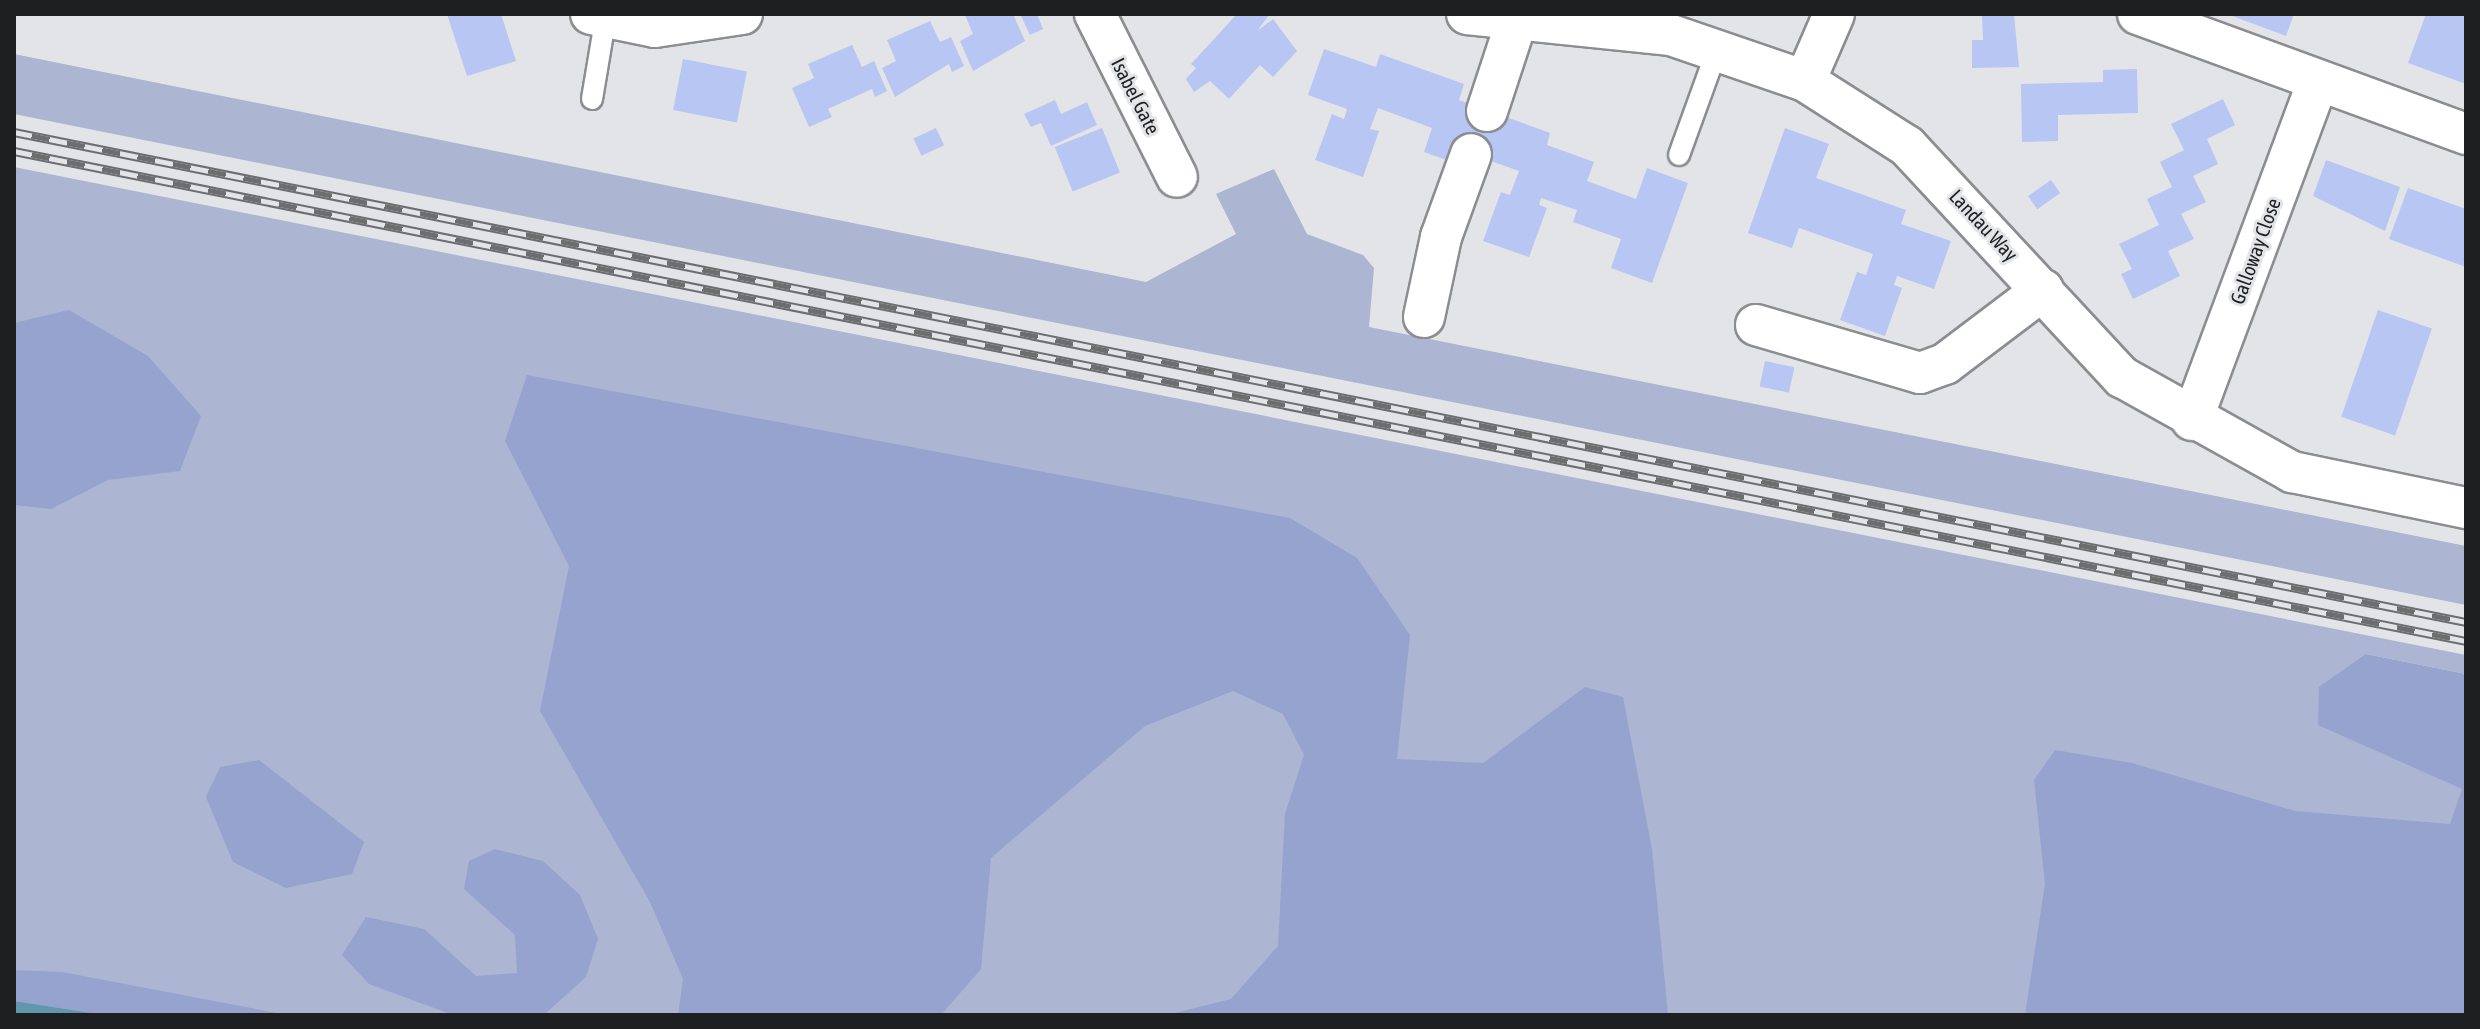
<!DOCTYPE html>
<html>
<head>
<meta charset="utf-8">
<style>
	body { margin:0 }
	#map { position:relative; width:2480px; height:1029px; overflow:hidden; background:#e3e4e7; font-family:"Asap Condensed",sans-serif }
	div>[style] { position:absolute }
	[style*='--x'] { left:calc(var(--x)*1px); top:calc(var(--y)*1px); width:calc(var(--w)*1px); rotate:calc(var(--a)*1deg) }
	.green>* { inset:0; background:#acb5d1 }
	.forest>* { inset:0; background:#96a3cf }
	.water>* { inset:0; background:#6196ad }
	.building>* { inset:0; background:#b8c6f3; transform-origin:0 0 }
	.roads { filter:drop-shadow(2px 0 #8c8d90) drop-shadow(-2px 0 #8c8d90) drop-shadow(0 2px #8c8d90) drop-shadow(0 -2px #8c8d90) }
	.lane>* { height:20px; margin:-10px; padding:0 10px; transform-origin:10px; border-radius:10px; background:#fff }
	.street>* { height:40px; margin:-20px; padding:0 20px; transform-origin:20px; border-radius:20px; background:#fff }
	.rail>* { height:9px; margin-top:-4.5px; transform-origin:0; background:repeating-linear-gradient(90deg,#e3e4e7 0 18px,#6c6d6f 0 36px); box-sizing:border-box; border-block:2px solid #6c6d6f }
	span { translate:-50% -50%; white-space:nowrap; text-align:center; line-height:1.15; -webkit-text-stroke:6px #e3e4e7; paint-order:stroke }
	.street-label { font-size:20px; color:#1e1f20 }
	.frame { position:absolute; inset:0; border:16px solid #1e1f20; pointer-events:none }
</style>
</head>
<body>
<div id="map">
	<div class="green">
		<div style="clip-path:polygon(14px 54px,1146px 282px,1236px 234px,1216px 194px,1274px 169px,1307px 234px,1363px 255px,1374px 268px,1369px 327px,2466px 546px,2466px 605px,14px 114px)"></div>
		<div style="clip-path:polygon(14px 167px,2466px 655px,2466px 674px,2366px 654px,2466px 716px,2466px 1015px,14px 1015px)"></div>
	</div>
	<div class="forest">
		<div style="clip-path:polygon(69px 310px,148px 356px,201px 416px,180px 471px,108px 480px,51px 509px,14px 505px,14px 323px)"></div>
		<div style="clip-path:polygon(527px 375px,1290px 518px,1357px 558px,1410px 635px,1397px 759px,1483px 763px,1585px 687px,1623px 697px,1652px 849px,1668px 1015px,1167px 1015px,1231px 999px,1278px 946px,1285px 814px,1304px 755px,1283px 714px,1233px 691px,1145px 726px,991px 858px,981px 969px,941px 1015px,678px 1015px,683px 979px,650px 902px,540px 711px,569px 566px,505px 441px)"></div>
		<div style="clip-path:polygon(2366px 654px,2466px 674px,2466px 1015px,2025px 1015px,2045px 884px,2034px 780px,2055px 750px,2132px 763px,2295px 811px,2450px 824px,2462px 789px,2318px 725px,2319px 687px)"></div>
		<div style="clip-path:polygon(259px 760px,364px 842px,352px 874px,286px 888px,233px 862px,206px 797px,220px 767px)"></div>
		<div style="clip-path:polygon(495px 849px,543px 861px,580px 895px,598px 939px,586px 977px,546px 1013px,453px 1015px,369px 984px,342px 955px,366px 917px,424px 929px,476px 976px,517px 973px,515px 935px,464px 889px,469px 861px)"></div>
		<div style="clip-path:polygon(14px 970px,62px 972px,287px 1015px,104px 1015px,14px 1001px)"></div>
	</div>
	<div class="water">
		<div style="clip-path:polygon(14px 1001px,104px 1015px,14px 1015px)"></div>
	</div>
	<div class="building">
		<div style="clip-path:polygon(447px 14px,501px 14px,516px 61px,467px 76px)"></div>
		<div style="clip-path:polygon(1013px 14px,1025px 41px,973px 71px,960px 41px,973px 34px,965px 15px)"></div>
		<div style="clip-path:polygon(1020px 14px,1037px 14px,1043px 29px,1030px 35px)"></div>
		<div style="clip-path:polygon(1237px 14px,1270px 14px,1257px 31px,1273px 19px,1297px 51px,1273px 77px,1260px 65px,1229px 99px,1210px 81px,1194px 92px,1186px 79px,1196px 68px,1191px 64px)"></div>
		<div style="clip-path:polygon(1982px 14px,2014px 14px,2019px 67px,1972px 68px,1972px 40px,1983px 40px)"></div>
		<div style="clip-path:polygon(2227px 14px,2294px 14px,2286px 36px)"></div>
		<div style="clip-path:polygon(2426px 14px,2466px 14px,2466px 84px,2408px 63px)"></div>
		<div style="clip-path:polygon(930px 21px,940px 42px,951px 37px,964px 66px,952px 72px,949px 64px,895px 97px,882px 68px,896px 61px,887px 40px)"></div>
		<div style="clip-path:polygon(852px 45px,862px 67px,874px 61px,887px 91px,875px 97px,872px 89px,828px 109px,832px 117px,809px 127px,792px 88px,814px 78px,808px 64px)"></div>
		<div style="clip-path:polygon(1324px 49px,1376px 67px,1380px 54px,1464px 84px,1459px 100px,1550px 133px,1547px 145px,1594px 162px,1587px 181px,1636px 199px,1647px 168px,1688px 183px,1652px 283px,1611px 268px,1621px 239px,1573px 222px,1577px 210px,1541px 198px,1539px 205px,1547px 208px,1529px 257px,1483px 241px,1501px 192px,1510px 195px,1519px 171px,1457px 149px,1452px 162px,1424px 152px,1432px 128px,1378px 108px,1370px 129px,1379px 131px,1363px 177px,1315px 160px,1332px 114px,1344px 119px,1347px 109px,1308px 95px)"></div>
		<div style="left:683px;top:59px;width:65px;height:52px;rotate:11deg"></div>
		<div style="clip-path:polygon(2137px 69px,2138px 113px,2058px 115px,2058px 141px,2022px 142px,2021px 84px,2103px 82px,2103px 70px)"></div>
		<div style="clip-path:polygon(2223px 99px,2235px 125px,2207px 139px,2218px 164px,2193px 176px,2206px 202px,2181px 214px,2194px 239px,2168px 251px,2180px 276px,2133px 299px,2121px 274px,2132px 269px,2119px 244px,2159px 225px,2147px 199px,2172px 187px,2160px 162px,2184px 150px,2171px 124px)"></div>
		<div style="clip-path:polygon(1055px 100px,1061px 114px,1087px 102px,1097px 125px,1051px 146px,1041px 123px,1031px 127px,1024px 114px)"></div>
		<div style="left:936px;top:128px;width:19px;height:25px;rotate:65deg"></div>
		<div style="left:1102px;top:128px;width:48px;height:51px;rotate:68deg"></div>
		<div style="clip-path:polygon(1785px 128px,1829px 144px,1816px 178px,1906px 210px,1901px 224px,1951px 241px,1934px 289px,1897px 276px,1894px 285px,1902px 288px,1885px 336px,1840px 320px,1857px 272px,1866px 275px,1873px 254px,1799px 228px,1792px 248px,1748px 233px)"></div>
		<div style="clip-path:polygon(2326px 160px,2400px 187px,2385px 231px,2313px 196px)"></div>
		<div style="left:2051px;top:180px;width:16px;height:28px;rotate:55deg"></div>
		<div style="clip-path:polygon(2408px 188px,2466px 209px,2466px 267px,2389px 239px)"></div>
		<div style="left:2378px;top:310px;width:57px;height:113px;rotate:19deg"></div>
		<div style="left:1765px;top:361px;width:30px;height:26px;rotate:12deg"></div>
	</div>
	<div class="roads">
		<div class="lane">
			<div style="--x:592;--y:99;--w:79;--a:-80.5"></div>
			<div style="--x:1679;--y:155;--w:115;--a:-70.1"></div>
		</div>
		<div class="street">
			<div style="--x:591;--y:14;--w:65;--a:11.5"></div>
			<div style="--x:655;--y:27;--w:88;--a:-8.5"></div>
			<div style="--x:1095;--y:14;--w:182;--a:63.3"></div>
			<div style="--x:1467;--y:14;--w:205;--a:5.9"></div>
			<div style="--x:1671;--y:35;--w:142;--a:18.9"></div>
			<div style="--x:1805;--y:81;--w:121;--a:32.5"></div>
			<div style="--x:1907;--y:146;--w:316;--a:47.1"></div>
			<div style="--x:2122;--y:377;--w:195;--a:29.2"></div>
			<div style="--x:2292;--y:472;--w:178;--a:11.7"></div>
			<div style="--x:2138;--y:14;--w:349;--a:20.1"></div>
			<div style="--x:1805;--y:81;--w:73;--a:-66.6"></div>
			<div style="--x:1487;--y:111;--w:96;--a:-71.8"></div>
			<div style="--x:1424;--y:317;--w:82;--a:-78"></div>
			<div style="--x:1441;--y:237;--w:88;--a:-70.1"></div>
			<div style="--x:1756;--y:325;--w:171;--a:16.3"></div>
			<div style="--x:1920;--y:373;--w:27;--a:-20"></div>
			<div style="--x:1945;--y:364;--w:123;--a:-37.1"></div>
			<div style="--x:2192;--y:420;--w:362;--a:-69.6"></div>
		</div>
	</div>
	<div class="rail">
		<div style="--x:14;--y:132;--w:2500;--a:11.3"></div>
		<div style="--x:14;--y:151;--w:2500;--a:11.3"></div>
	</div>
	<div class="street-label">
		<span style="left:1136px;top:96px;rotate:63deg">Isabel Gate</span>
		<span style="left:1984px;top:225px;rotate:47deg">Landau Way</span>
		<span style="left:2255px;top:251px;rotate:-70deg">Galloway Close</span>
	</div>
	<div class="frame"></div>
</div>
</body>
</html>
